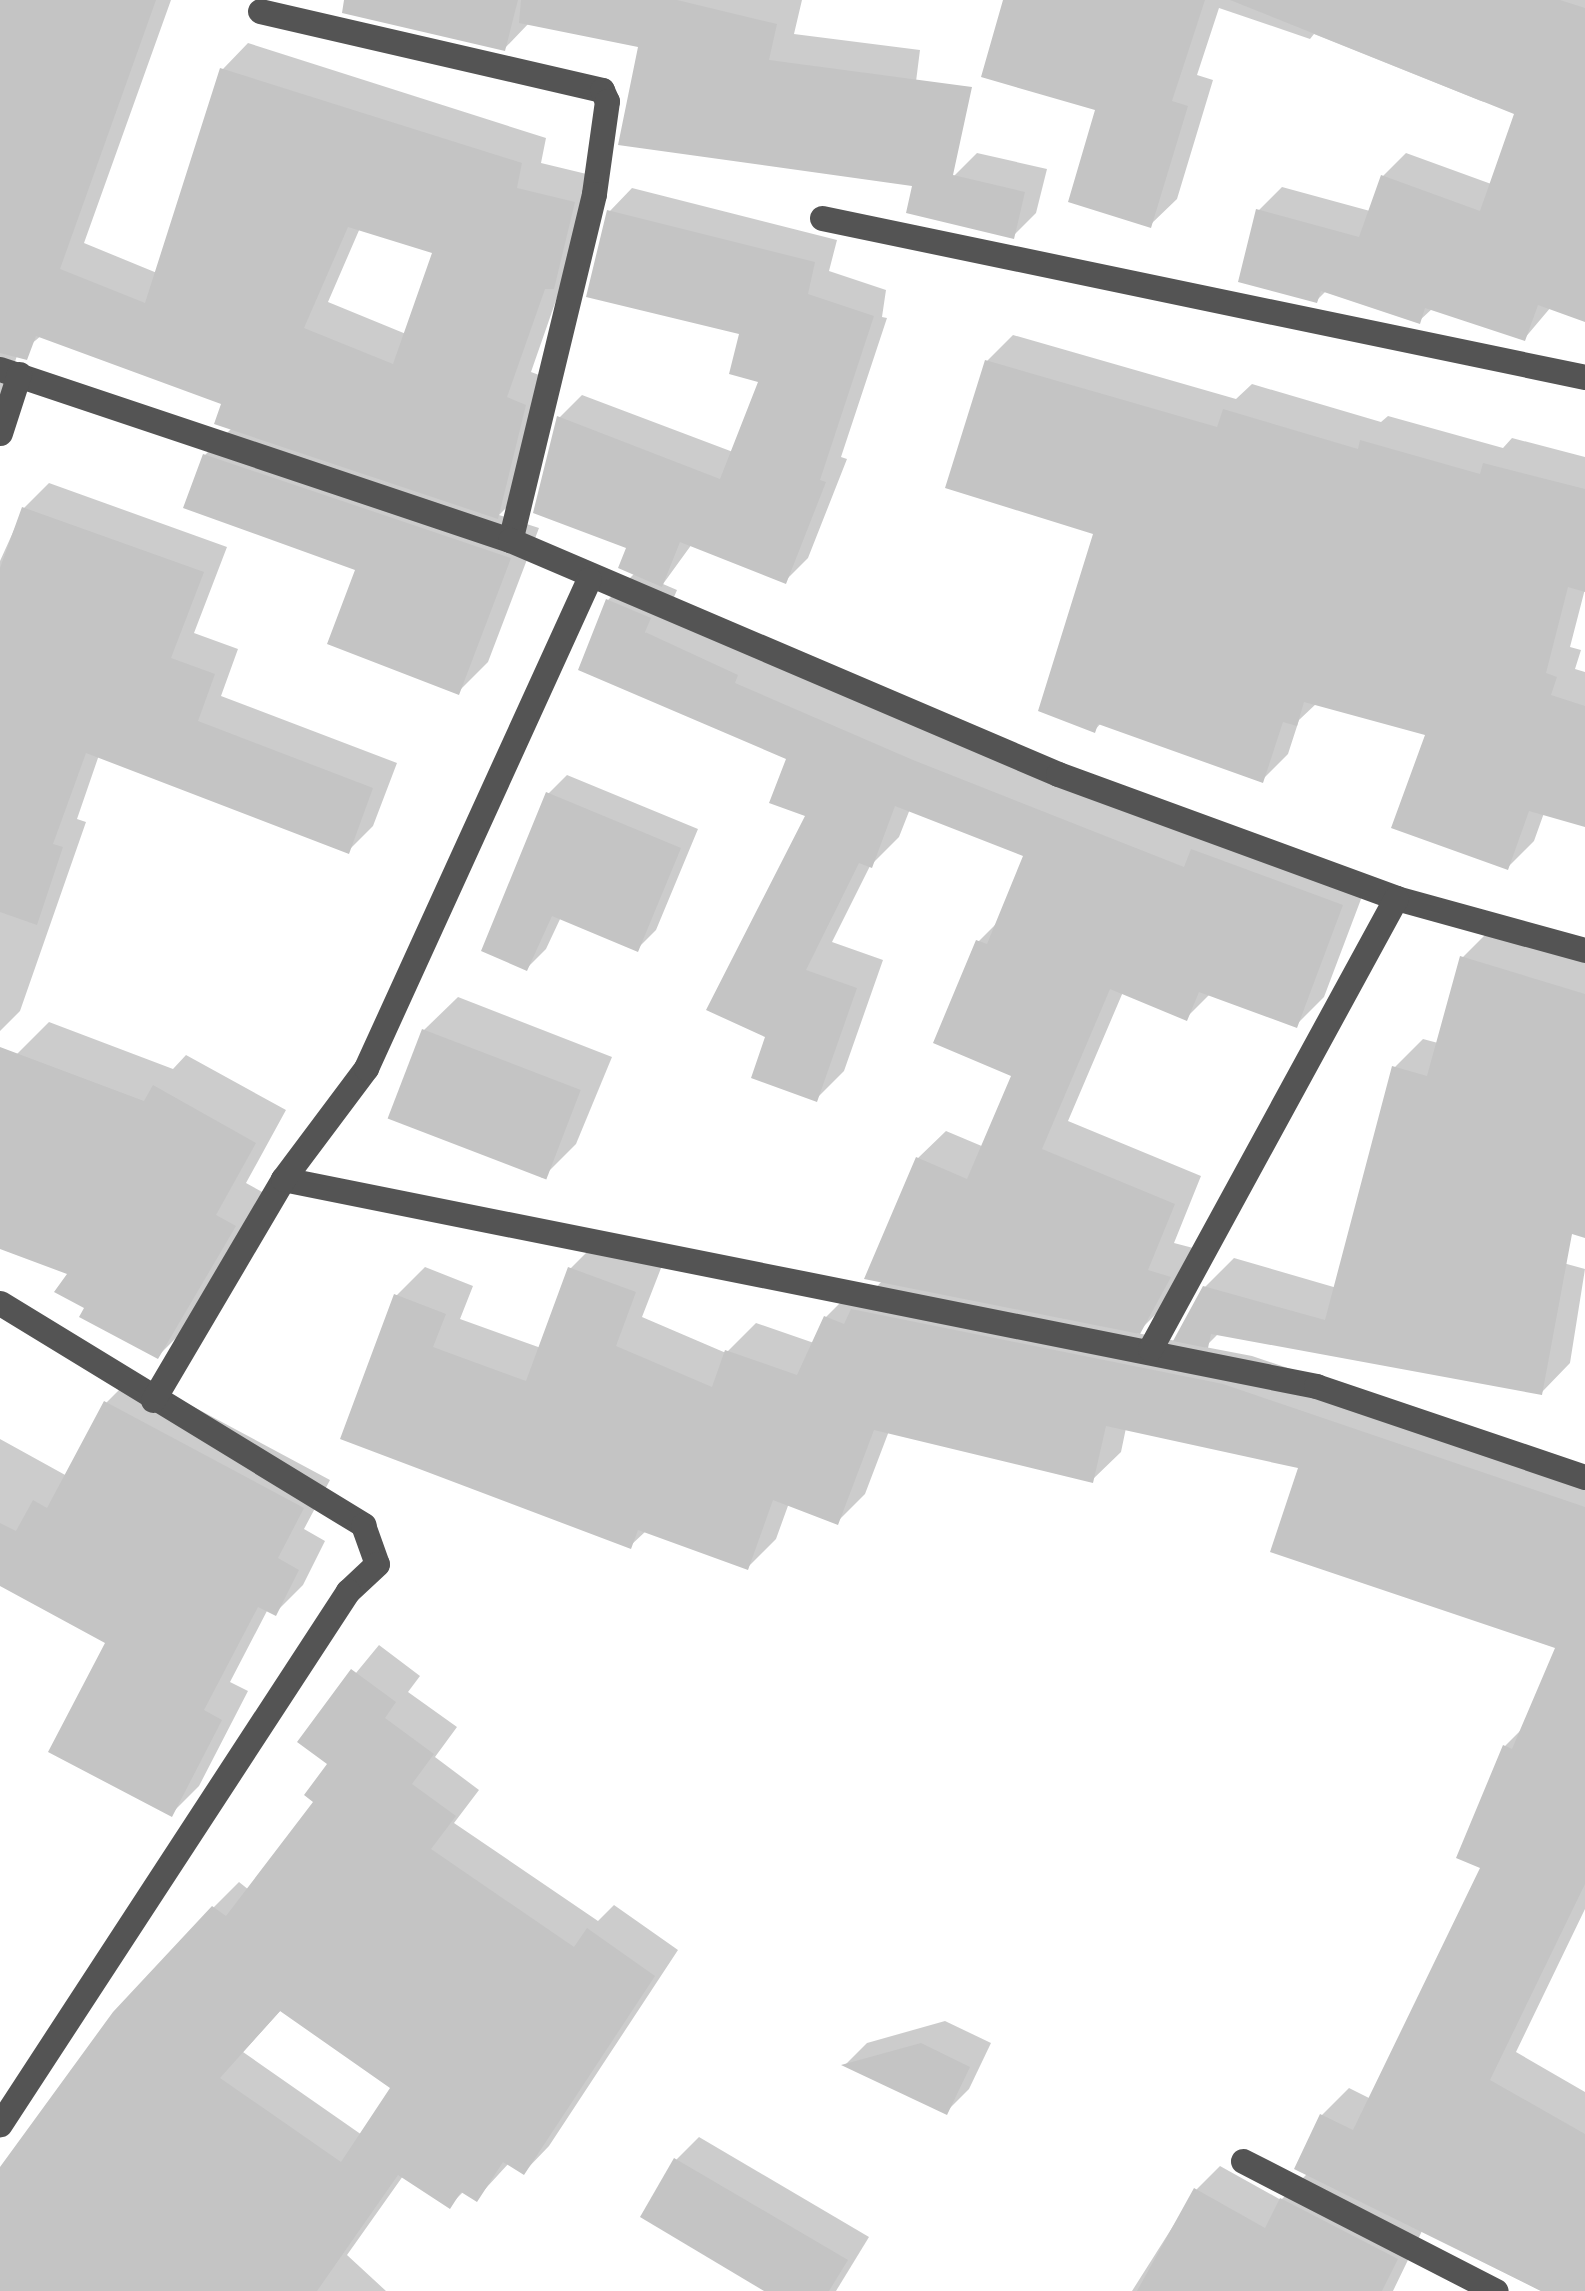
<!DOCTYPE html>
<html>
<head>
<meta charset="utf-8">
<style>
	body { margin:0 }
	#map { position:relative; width:1585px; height:2291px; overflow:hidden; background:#fff; font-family:"IBM Plex Sans",sans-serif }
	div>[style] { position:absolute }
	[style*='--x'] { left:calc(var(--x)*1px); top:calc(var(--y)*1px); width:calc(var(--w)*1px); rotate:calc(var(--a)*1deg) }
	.shadow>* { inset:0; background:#0003 }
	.building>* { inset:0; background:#c4c4c4; transform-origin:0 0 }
	.minor>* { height:25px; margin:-12.5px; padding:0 12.5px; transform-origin:12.5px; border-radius:12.5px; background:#545454 }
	span { translate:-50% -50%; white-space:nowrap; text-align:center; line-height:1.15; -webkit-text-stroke:8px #fff; paint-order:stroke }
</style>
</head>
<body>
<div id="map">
	<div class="shadow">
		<div style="clip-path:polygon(evenodd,0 0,171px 0,84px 243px,157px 273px,223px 69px,248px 43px,546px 138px,541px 163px,599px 177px,531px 372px,550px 379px,523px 491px,499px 515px,539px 528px,488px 662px,458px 692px,358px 569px,205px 455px,233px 427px,224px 402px,42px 335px,17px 356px,0 404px,0 0,360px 228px,436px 251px,406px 334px,328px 302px,360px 228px)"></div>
		<div style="clip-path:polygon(417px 0,802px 0,794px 34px,920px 50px,907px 153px,641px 45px,530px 22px,505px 48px)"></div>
		<div style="clip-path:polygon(1005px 0,1585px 0,1585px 126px,1481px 101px,1314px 34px,1310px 39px,1219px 8px,1197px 75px,1213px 80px,1177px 199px,1150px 225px,1098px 108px)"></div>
		<div style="clip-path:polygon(977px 153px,1047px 169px,1036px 213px,1013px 236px,954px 176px)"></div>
		<div style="clip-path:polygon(1406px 153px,1494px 185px,1585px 184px,1585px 318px,1551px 307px,1524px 339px,1433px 308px,1419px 321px,1327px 290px,1317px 300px,1259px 210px,1282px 187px,1370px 211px,1383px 176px)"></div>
		<div style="clip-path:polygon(632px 188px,837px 240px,829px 271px,886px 290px,882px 317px,887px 318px,841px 457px,847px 459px,808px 558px,785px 581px,692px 544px,663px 584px,677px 590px,671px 604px,761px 655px,1369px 878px,1324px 997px,1296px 1025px,1210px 994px,1186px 1018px,1123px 992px,1068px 1121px,1201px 1176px,1174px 1243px,1197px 1249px,1167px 1303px,1137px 1333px,1176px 1341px,1205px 1287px,1234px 1258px,1337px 1288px,1395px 1067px,1423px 1039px,1438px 1043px,1463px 957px,1491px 929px,1585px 957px,1585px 1228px,1508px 1248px,1585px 1269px,1570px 1363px,1542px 1392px,1219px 1333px,1205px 1347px,1252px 1356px,1585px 1468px,1585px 1909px,1516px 2052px,1585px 2092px,1585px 2291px,1541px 2291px,1422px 2231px,1393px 2291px,1132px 2291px,1196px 2190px,1220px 2166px,1281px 2200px,1308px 2173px,1322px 2115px,1349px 2088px,1371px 2099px,1491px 1850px,1505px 1746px,1525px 1726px,1558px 1647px,1301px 1466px,1126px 1428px,1121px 1452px,1092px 1480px,889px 1431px,865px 1494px,837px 1522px,789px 1503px,776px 1539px,747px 1568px,646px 1531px,630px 1546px,343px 1437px,396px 1296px,425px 1267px,473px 1286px,460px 1319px,541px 1348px,571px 1268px,599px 1240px,663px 1263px,642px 1317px,726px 1353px,756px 1323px,814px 1343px,826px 1317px,855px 1288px,869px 1295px,883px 1280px,918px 1158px,946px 1131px,984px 1147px,1014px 1075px,979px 941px,999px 921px,1026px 854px,910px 809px,899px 837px,870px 866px,832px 942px,883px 960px,844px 1071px,816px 1099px,768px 1036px,808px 815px,790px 758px,608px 600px,635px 573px,629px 546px,559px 418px,582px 395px,733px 452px,761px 380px,742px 332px,609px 212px)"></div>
		<div style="clip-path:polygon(1013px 335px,1236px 399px,1252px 384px,1381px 422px,1388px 416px,1503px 448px,1512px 438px,1585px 457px,1585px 589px,1570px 647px,1581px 650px,1575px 669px,1585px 672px,1585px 825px,1544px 813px,1534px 841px,1508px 867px,1428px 733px,1317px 703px,1299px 720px,1288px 754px,1262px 780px,1101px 723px,1095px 730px,1096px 533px,987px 361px)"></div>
		<div style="clip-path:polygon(49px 483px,227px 547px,194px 633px,238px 649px,221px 696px,397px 763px,373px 826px,348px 851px,99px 755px,77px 819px,86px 822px,20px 1011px,0 1031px,0 561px,24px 508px)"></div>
		<div style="clip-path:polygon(567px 775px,698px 829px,656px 930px,637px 949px,561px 917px,546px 949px,527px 968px,548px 794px)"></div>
		<div style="clip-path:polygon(458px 997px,612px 1057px,576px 1144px,542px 1178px,424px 1030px)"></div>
		<div style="clip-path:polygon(49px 1022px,173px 1069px,186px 1055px,286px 1110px,246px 1183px,266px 1194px,190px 1324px,158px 1356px,87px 1307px,71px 1273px,0 1247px,0 1100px,17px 1054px)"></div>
		<div style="clip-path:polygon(134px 1375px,330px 1480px,304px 1529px,325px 1541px,303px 1585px,275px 1613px,268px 1609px,230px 1682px,248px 1691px,199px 1786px,171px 1814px,109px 1642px,0 1583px,0 1439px,67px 1476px,106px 1403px)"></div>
		<div style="clip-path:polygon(evenodd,379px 1645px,420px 1676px,408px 1692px,457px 1727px,435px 1757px,479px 1790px,454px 1823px,598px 1921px,614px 1905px,678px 1950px,549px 2146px,524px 2172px,509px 2163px,476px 2199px,464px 2191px,449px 2206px,403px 2176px,347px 2255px,386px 2291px,13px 2291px,0 2250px,0 2169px,214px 1907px,239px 1882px,249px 1890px,316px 1801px,330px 1763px,300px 1741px,379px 1645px,282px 2009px,393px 2087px,362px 2135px,243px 2052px,282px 2009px)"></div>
		<div style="clip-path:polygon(945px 2021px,991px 2043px,969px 2089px,946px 2112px,846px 2064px,867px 2043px)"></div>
		<div style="clip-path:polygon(699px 2137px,869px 2237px,836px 2291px,769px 2291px,676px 2160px)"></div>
	</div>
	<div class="building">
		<div style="clip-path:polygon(evenodd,0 0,156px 0,60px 269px,145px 303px,220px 68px,522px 163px,517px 188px,575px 202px,554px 289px,545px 289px,507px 397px,526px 405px,498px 519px,214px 424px,221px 404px,36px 336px,27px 360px,0 353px,0 0,348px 227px,432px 253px,393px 364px,304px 328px,348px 227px)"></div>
		<div style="clip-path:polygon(344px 0,518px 0,505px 51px,342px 13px)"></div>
		<div style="clip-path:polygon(521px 0,677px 0,777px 24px,769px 60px,972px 87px,953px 175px,1025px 192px,1014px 239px,906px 213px,912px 186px,618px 145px,638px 47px,519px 23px)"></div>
		<div style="clip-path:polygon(1003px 0,1205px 0,1172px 101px,1188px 106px,1151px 228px,1068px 202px,1095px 110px,981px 77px)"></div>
		<div style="clip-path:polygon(1230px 0,1560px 0,1585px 8px,1585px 322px,1538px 305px,1525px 341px,1425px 308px,1420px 324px,1321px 291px,1317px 303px,1238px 282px,1256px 209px,1359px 237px,1381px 175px,1480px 211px,1514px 114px)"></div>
		<div style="clip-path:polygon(607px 210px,815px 262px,808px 294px,874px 316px,820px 480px,826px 482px,786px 584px,680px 542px,662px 587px,618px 568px,626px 548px,533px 513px,557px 416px,720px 479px,758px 382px,729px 374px,739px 334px,586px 297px)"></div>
		<div style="clip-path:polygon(985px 360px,1217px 427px,1223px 409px,1358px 449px,1360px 440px,1480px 474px,1483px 463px,1585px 489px,1585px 592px,1568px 587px,1546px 673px,1557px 677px,1551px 695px,1585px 706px,1585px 827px,1529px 811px,1508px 870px,1391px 828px,1425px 735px,1304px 702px,1297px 726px,1283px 722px,1263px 783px,1098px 724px,1095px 733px,1038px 711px,1093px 534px,945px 488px)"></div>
		<div style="clip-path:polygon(203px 454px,511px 558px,459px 695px,327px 644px,355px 570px,183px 508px)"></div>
		<div style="clip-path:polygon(22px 507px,204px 572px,171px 658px,215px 674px,198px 721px,373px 788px,349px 854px,86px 753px,53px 844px,63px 847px,37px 925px,0 912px,0 568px)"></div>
		<div style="clip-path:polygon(606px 599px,651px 618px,645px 632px,738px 675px,735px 683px,913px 760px,1184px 867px,1191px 849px,1343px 905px,1297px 1028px,1199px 992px,1187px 1021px,1110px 989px,1042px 1149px,1175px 1204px,1148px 1270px,1171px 1277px,1140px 1334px,864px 1279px,916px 1157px,967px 1179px,1011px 1076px,933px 1043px,976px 940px,987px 944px,1023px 856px,895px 806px,872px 868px,859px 863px,806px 970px,857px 988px,817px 1102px,751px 1078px,765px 1037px,706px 1010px,805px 816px,769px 803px,786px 759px,578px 670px)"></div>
		<div style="clip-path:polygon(546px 792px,681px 848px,638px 952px,552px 916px,527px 971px,481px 951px)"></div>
		<div style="clip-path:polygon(1460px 956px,1585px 994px,1585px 1238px,1572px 1234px,1542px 1395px,1211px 1334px,1208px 1348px,1173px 1341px,1203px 1286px,1325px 1320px,1392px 1066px,1427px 1076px)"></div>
		<div style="left:422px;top:1029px;width:170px;height:96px;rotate:21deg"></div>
		<div style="clip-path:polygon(0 1047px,144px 1101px,153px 1085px,256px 1143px,216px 1215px,236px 1226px,158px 1359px,79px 1317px,84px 1308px,54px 1292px,67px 1274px,0 1249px)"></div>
		<div style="clip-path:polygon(568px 1267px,636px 1292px,616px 1346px,712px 1387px,725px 1350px,797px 1375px,824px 1316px,844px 1324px,851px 1309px,1223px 1384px,1585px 1507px,1585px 1884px,1490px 2080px,1585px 2134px,1585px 2291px,1541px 2291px,1294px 2169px,1320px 2114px,1353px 2130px,1480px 1868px,1456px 1858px,1503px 1745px,1512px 1749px,1555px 1648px,1270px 1552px,1298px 1468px,1106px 1426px,1093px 1483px,874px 1430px,838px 1525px,773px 1500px,748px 1570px,638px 1530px,631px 1549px,340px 1439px,394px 1294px,446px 1314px,433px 1347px,526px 1381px)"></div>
		<div style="clip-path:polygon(104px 1401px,304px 1508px,278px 1558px,299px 1570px,276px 1616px,258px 1607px,204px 1710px,222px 1720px,172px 1817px,48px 1752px,105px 1643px,0 1586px,0 1523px,16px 1531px,33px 1500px,47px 1508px)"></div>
		<div style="clip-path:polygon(evenodd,351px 1669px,396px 1702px,385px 1718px,434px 1754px,412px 1784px,456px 1816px,431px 1849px,574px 1947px,587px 1928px,655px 1976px,524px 2175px,503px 2162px,477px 2202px,461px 2192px,450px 2209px,398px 2175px,317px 2291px,0 2291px,0 2167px,113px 2012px,212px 1906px,226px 1916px,313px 1802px,304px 1795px,327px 1764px,297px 1742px,351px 1669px,280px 2011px,390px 2088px,341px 2162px,220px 2078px,280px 2011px)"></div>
		<div style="clip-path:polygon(921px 2043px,970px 2067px,947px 2115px,841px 2065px)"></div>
		<div style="clip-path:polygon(674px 2158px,848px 2260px,829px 2291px,764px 2291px,640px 2217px)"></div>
		<div style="clip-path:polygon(1194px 2188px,1265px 2228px,1280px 2198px,1398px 2259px,1382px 2291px,1137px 2291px)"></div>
	</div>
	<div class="minor">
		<div style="--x:260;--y:11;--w:351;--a:13"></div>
		<div style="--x:602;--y:90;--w:12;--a:66"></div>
		<div style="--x:607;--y:101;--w:94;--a:98"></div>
		<div style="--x:594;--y:194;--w:356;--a:103.6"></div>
		<div style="--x:822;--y:218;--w:779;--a:11.77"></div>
		<div style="--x:0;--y:369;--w:538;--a:18.54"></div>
		<div style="--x:510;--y:540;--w:596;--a:23.12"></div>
		<div style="--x:1058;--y:774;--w:360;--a:20.1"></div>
		<div style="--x:1396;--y:898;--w:196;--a:15.4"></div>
		<div style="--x:0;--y:433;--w:62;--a:-72.1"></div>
		<div style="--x:283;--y:1179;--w:1054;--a:11.33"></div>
		<div style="--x:1316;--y:1386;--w:284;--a:18.7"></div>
		<div style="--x:0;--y:1303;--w:426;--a:31.4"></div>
		<div style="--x:363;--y:1525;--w:41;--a:70.3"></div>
		<div style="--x:377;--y:1564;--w:40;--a:137"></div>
		<div style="--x:348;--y:1591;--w:637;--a:123.14"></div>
		<div style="--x:1150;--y:1349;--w:514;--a:-61.39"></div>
		<div style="--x:153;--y:1400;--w:256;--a:-59.5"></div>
		<div style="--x:283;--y:1179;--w:139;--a:-53.2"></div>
		<div style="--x:366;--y:1068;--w:537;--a:-65.49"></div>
		<div style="--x:1243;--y:2161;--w:284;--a:27.2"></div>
	</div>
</div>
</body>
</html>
